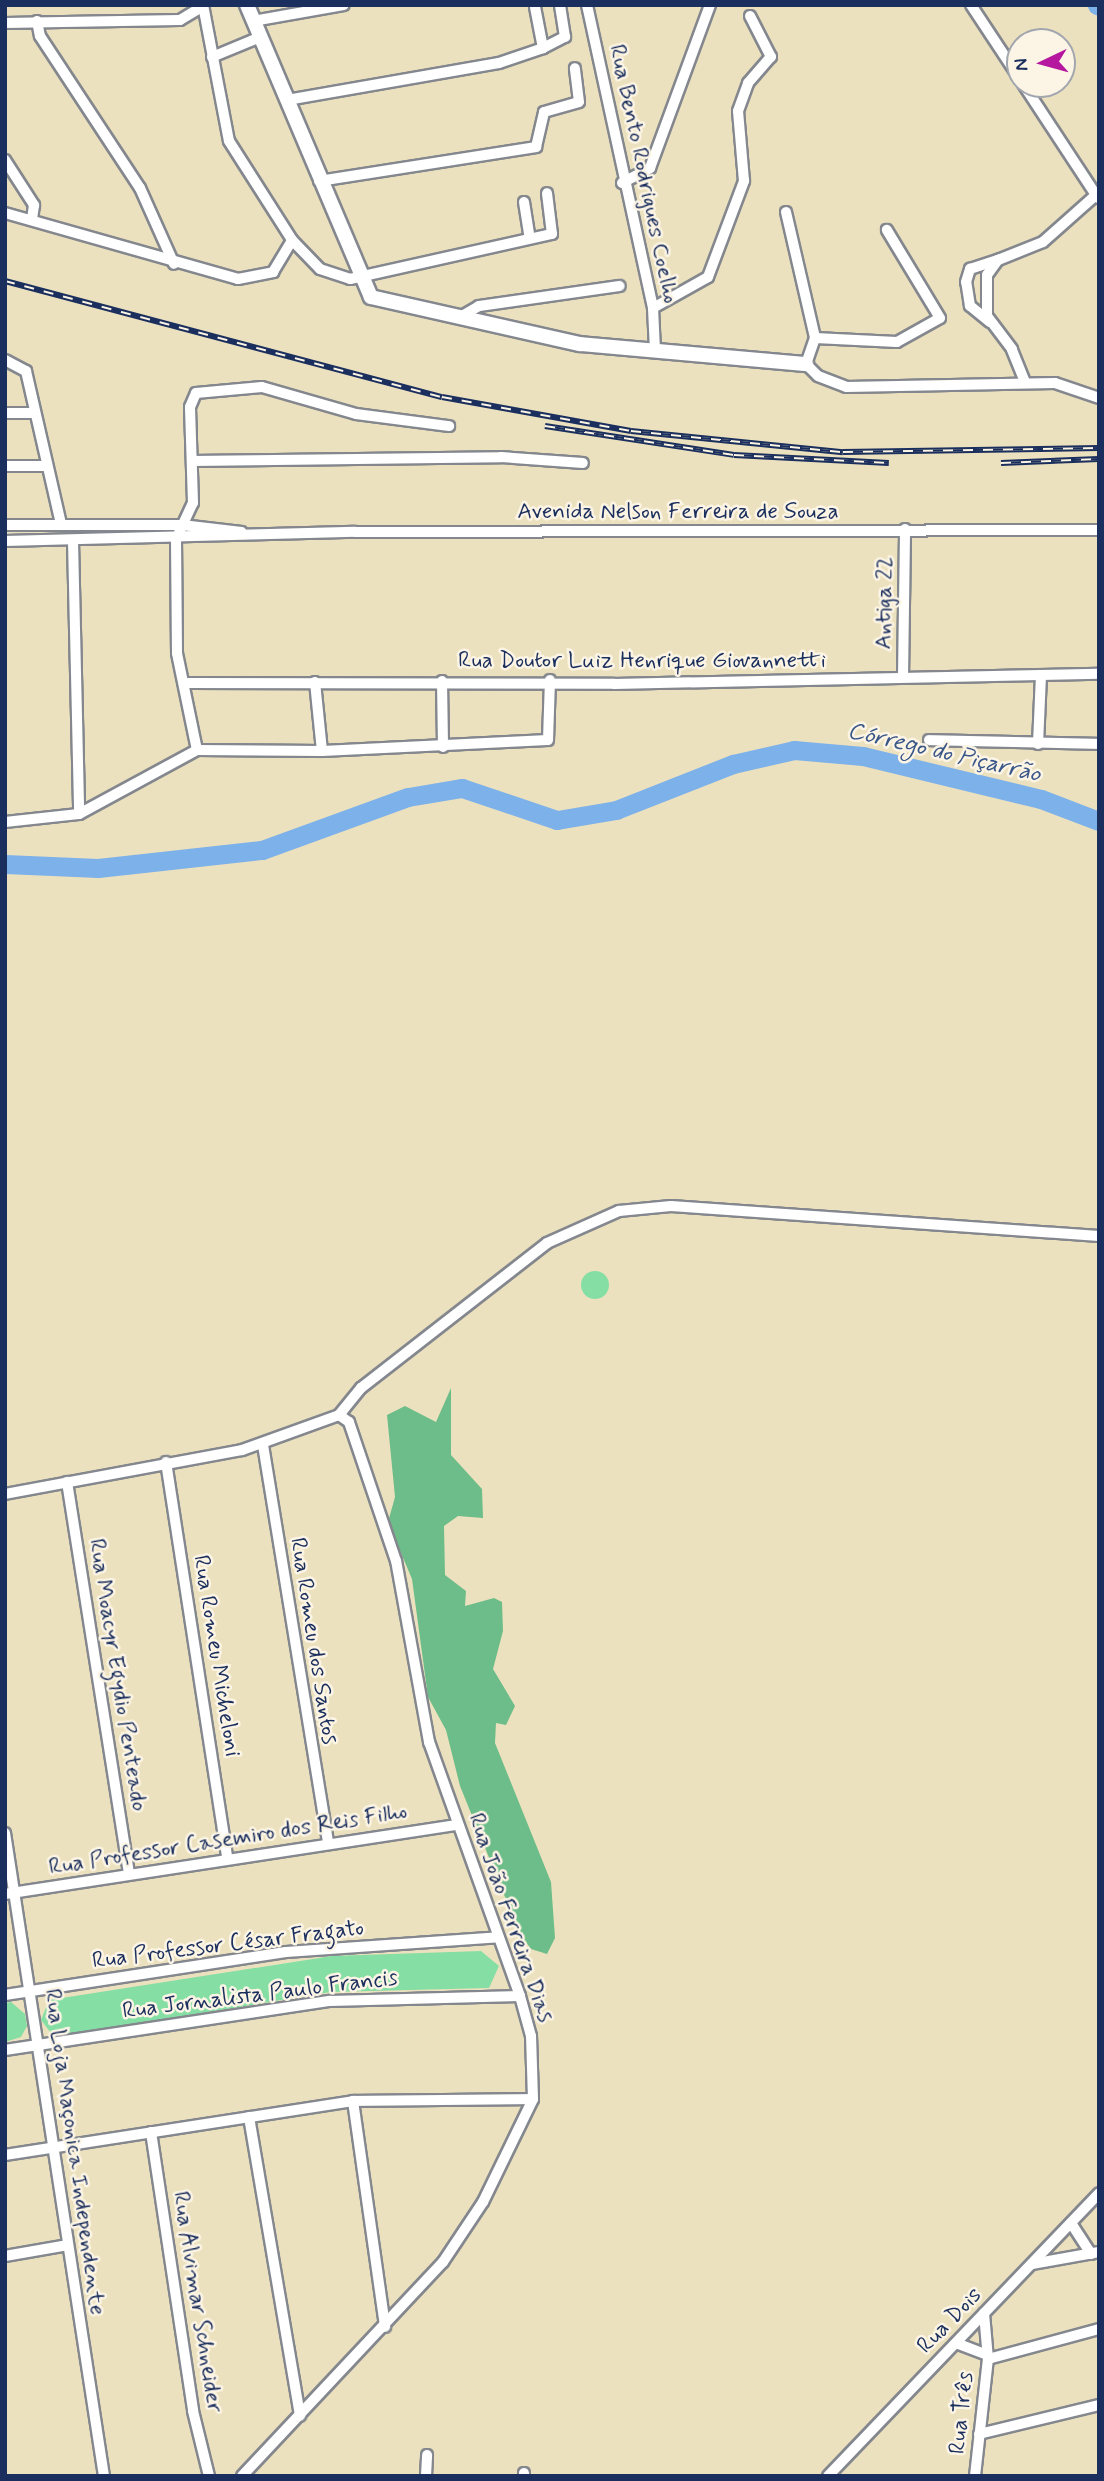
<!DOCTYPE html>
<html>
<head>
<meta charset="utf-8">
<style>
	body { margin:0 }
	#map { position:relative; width:1104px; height:2481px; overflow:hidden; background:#ece1be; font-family:Mynerve,sans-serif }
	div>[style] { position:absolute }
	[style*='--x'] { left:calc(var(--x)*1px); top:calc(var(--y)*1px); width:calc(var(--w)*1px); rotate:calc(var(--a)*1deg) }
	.green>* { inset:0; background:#85dea3 }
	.round { border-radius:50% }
	.forest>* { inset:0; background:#6cbd89 }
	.river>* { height:19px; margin:-9.5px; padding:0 9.5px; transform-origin:9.5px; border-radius:9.5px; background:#7db1ea }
	.roads { filter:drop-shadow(2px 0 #84888e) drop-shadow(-2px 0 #84888e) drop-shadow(0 2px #84888e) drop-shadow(0 -2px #84888e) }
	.street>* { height:10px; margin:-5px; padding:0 5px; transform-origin:5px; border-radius:5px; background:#fff }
	.secondary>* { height:14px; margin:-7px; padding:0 7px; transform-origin:7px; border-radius:7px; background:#fff }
	.rail>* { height:6px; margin-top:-3px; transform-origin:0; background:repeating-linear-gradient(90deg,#fcf5e5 0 10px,#1b2f5e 0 20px); box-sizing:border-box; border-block:2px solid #1b2f5e }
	span { translate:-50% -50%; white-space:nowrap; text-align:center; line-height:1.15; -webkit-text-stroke:5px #fcf5e5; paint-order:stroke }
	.street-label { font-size:23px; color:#1b2f5e }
	.water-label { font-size:24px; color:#385688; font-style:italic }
	.frame { position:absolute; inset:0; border:7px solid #1b2f5e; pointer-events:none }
	.north { position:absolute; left:1006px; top:28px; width:70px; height:70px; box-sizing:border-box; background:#fcf5e5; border:2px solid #a2a6af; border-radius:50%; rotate:265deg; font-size:19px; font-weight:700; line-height:28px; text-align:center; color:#1b2f5e }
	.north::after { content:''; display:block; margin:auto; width:24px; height:32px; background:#b5179e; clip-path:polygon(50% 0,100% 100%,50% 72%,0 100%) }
</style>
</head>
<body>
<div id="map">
	<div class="green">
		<div class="round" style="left:581px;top:1271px;width:28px;height:28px"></div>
		<div style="clip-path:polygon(481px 1951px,499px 1966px,489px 1988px,331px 1992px,54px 2037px,41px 2020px,49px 2000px,332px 1956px)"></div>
		<div style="clip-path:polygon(11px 2002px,25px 2014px,27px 2026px,21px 2037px,5px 2042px,5px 2003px)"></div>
	</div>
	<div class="forest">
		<div style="clip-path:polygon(451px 1388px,451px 1455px,482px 1489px,483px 1518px,458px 1516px,444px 1526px,445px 1575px,466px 1591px,465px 1606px,494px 1598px,502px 1602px,503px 1631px,493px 1669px,515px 1706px,506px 1725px,496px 1723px,495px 1743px,551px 1882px,555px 1938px,547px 1954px,531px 1949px,520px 1934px,460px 1786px,446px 1730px,428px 1697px,412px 1579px,388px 1522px,395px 1497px,387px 1415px,405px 1406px,436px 1422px)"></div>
	</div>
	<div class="river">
		<div style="--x:1097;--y:5;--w:2;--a:27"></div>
		<div style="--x:5;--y:864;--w:93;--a:2.5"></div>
		<div style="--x:98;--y:868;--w:165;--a:-6.3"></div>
		<div style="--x:262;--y:850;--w:155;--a:-20"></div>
		<div style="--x:408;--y:797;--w:55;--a:-9.5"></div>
		<div style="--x:462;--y:788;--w:100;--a:18.6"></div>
		<div style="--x:557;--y:820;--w:60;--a:-9.6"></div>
		<div style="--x:616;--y:810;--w:126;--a:-21.5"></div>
		<div style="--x:733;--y:764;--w:63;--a:-12.9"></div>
		<div style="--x:794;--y:750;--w:69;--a:5"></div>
		<div style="--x:863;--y:756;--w:183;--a:13.6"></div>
		<div style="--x:1041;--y:799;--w:62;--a:20.8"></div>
	</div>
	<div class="roads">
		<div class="street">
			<div style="--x:203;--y:5;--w:138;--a:79.2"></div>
			<div style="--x:229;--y:141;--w:117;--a:57.5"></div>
			<div style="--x:292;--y:240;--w:40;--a:46"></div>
			<div style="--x:320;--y:269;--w:32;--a:18"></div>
			<div style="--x:350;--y:279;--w:207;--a:-12.6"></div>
			<div style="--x:552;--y:234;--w:41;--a:-97"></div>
			<div style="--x:587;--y:5;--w:310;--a:77.7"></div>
			<div style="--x:653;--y:308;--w:43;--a:87.3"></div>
			<div style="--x:971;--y:5;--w:89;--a:56.5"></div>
			<div style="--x:535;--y:7;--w:42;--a:79"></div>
			<div style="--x:37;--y:21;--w:15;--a:79"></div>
			<div style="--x:40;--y:36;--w:182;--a:56.7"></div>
			<div style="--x:140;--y:188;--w:83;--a:65.9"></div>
			<div style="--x:253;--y:21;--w:92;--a:-10"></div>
			<div style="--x:5;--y:23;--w:175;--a:-1"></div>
			<div style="--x:180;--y:20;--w:27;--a:-31"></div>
			<div style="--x:212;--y:57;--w:52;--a:-22.6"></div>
			<div style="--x:1023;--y:84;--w:136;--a:56.7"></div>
			<div style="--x:287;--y:100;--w:215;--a:-9.9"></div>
			<div style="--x:499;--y:63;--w:46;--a:-18.8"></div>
			<div style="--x:543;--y:48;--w:25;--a:-27"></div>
			<div style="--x:565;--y:37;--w:32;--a:-99"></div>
			<div style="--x:5;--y:160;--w:54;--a:57.2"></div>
			<div style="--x:34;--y:205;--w:14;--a:98"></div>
			<div style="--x:319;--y:181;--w:220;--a:-8.9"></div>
			<div style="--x:536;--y:147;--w:36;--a:-77"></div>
			<div style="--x:544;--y:112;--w:36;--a:-16"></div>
			<div style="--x:579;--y:102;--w:34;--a:-97"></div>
			<div style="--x:622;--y:183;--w:32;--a:-28"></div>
			<div style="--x:650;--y:168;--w:174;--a:-69.8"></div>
			<div style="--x:524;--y:202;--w:36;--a:81"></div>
			<div style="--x:786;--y:212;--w:129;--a:77"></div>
			<div style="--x:815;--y:338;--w:28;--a:109"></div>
			<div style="--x:806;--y:364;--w:17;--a:45"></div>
			<div style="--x:818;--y:376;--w:30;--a:21"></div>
			<div style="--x:846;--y:387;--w:209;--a:-1.1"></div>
			<div style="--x:1055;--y:383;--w:46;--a:18.8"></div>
			<div style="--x:5;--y:213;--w:242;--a:15.8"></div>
			<div style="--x:238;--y:279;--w:36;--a:-11"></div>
			<div style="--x:273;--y:272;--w:37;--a:-59"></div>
			<div style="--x:653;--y:308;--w:63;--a:-29.4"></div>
			<div style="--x:708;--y:277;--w:103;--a:-69.4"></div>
			<div style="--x:744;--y:181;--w:70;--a:-94.9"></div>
			<div style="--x:738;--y:111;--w:30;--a:-70"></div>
			<div style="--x:748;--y:83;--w:35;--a:-49"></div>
			<div style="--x:771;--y:57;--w:46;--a:-117.1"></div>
			<div style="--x:460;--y:317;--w:22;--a:-30"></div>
			<div style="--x:479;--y:306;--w:142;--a:-8.1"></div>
			<div style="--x:990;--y:322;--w:26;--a:-141"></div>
			<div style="--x:970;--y:306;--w:24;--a:-99"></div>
			<div style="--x:966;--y:282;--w:14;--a:-73"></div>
			<div style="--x:970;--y:269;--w:28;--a:-18"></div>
			<div style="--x:815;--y:338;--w:82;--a:2.8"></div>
			<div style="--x:897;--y:342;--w:49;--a:-29.2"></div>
			<div style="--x:940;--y:318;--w:103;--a:-121.1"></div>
			<div style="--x:5;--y:360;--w:24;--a:28"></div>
			<div style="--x:26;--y:371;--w:157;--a:77.1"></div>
			<div style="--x:1025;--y:382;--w:35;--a:-112"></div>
			<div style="--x:1012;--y:349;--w:41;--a:-127.1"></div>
			<div style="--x:987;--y:316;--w:41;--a:-90"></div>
			<div style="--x:987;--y:275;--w:19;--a:-54"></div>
			<div style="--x:998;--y:260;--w:48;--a:-21.8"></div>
			<div style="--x:1043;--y:242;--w:71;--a:-41.6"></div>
			<div style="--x:5;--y:413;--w:29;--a:0"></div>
			<div style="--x:192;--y:461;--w:309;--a:-0.7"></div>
			<div style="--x:501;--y:457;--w:82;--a:4.2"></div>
			<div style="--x:5;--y:466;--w:40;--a:0"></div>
			<div style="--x:5;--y:525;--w:177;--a:0"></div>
			<div style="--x:182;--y:525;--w:60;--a:6.7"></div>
			<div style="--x:5;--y:541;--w:350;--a:-1.5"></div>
			<div style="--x:355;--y:532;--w:744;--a:-0.15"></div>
			<div style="--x:73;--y:541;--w:273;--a:88.7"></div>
			<div style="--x:903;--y:677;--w:148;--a:-89.2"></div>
			<div style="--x:442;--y:681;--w:66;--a:89.1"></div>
			<div style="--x:315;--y:682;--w:69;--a:84.2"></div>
			<div style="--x:186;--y:683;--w:428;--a:0.1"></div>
			<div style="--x:614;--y:684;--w:485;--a:-1.2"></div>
			<div style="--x:929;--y:740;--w:170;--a:1.3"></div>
			<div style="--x:1038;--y:744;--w:69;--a:-87.5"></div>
			<div style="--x:197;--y:750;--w:99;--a:-101.7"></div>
			<div style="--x:177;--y:653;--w:114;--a:-90.5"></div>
			<div style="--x:176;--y:539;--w:40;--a:-65"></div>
			<div style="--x:193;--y:503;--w:96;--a:-91.8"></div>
			<div style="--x:190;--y:407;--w:15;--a:-67"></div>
			<div style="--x:196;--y:393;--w:66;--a:-5.2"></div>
			<div style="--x:262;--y:387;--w:98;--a:16"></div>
			<div style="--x:356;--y:414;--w:94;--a:7.4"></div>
			<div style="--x:5;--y:822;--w:74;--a:-6.2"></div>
			<div style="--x:79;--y:814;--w:134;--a:-28.5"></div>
			<div style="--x:197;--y:750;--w:125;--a:0.5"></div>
			<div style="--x:322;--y:751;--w:226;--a:-2.8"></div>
			<div style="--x:548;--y:740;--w:60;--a:-88.1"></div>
			<div style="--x:339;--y:1415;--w:35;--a:-51"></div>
			<div style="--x:361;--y:1388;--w:236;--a:-37.9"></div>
			<div style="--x:547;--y:1243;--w:79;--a:-24"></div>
			<div style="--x:619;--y:1211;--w:52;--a:-5.5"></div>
			<div style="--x:671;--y:1206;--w:429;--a:4"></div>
			<div style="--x:263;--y:1445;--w:402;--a:80.7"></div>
			<div style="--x:166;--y:1462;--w:400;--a:81.2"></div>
			<div style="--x:67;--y:1482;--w:397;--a:81"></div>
			<div style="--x:5;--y:1494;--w:241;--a:-10.5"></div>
			<div style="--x:242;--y:1450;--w:103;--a:-19.8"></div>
			<div style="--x:5;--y:1833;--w:651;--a:81.25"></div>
			<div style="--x:5;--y:1894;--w:457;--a:-8.7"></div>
			<div style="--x:5;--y:1995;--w:284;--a:-8.7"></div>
			<div style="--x:286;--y:1952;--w:213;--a:-4"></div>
			<div style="--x:5;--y:2050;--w:329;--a:-8.6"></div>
			<div style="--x:330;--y:2001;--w:190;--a:-1.5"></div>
			<div style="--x:353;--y:2101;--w:228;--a:81.9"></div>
			<div style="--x:249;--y:2117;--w:303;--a:80.3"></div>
			<div style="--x:151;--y:2132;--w:282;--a:81.4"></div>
			<div style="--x:193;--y:2411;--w:67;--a:76.2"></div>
			<div style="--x:5;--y:2155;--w:352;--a:-8.8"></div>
			<div style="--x:353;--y:2101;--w:180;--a:-0.6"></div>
			<div style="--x:1071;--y:2223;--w:37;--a:57"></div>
			<div style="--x:5;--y:2256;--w:64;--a:-9.9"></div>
			<div style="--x:1032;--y:2264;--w:68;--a:-10.2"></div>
			<div style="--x:956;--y:2343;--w:34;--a:21"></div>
			<div style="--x:988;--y:2359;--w:115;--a:-15.1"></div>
			<div style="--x:979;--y:2434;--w:123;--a:-13.6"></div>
			<div style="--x:242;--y:2476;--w:294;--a:-46.8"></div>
			<div style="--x:443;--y:2262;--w:72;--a:-56.3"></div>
			<div style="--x:483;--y:2202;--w:114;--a:-64.1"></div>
			<div style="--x:533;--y:2099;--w:63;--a:-91.8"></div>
			<div style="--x:531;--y:2036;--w:41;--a:-105.4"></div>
			<div style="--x:520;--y:1996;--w:270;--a:-109.7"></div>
			<div style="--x:429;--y:1742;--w:184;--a:-100.3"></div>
			<div style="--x:396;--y:1561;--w:147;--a:-108.7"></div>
			<div style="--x:349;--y:1422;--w:12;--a:-145"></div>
			<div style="--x:426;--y:2476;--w:21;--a:-87"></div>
			<div style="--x:524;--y:2476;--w:3;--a:-90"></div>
			<div style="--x:828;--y:2476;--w:392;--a:-46.2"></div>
			<div style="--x:975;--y:2476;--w:118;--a:-83.7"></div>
			<div style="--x:988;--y:2359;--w:46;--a:-95"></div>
		</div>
		<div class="secondary">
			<div style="--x:247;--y:5;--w:317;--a:67"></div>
			<div style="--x:371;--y:297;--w:214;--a:12.7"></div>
			<div style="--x:580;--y:344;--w:227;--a:5.1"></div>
		</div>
	</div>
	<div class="rail">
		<div style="--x:5;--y:281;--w:452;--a:14.9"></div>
		<div style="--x:442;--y:397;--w:192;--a:10.2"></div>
		<div style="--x:631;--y:431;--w:213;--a:5.7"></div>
		<div style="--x:843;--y:452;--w:256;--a:-0.9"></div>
		<div style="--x:545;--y:426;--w:191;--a:8.7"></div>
		<div style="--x:734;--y:455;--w:155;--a:3"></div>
		<div style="--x:1001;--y:463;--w:98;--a:-2.3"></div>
	</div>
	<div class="street-label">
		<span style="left:643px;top:174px;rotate:78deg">Rua Bento Rodrigues Coelho</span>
		<span style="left:678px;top:512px">Avenida Nelson Ferreira de Souza</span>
		<span style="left:885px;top:603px;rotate:-89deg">Antiga 22</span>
		<span style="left:642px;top:661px">Rua Doutor Luiz Henrique Giovannetti</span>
		<span style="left:313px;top:1641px;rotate:81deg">Rua Romeu dos Santos</span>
		<span style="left:216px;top:1656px;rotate:81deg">Rua Romeu Micheloni</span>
		<span style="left:117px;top:1675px;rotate:81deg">Rua Moacyr Egydio Penteado</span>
		<span style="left:228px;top:1840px;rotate:-9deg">Rua Professor Casemiro dos Reis Filho</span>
		<span style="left:510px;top:1918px;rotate:71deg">Rua João Ferreira Dias</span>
		<span style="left:228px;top:1945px;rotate:-7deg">Rua Professor César Fragato</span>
		<span style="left:260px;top:1995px;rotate:-7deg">Rua Jornalista Paulo Francis</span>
		<span style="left:74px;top:2152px;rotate:82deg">Rua Loja Maçonica Independente</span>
		<span style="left:197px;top:2302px;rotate:81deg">Rua Alvimar Schneider</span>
		<span style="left:950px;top:2321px;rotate:-46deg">Rua Dois</span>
		<span style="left:962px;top:2413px;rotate:-84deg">Rua Três</span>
	</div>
	<div class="water-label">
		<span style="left:944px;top:753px;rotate:13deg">Córrego do Piçarrão</span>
	</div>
	<div class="frame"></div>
	<div class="north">N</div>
</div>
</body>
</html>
